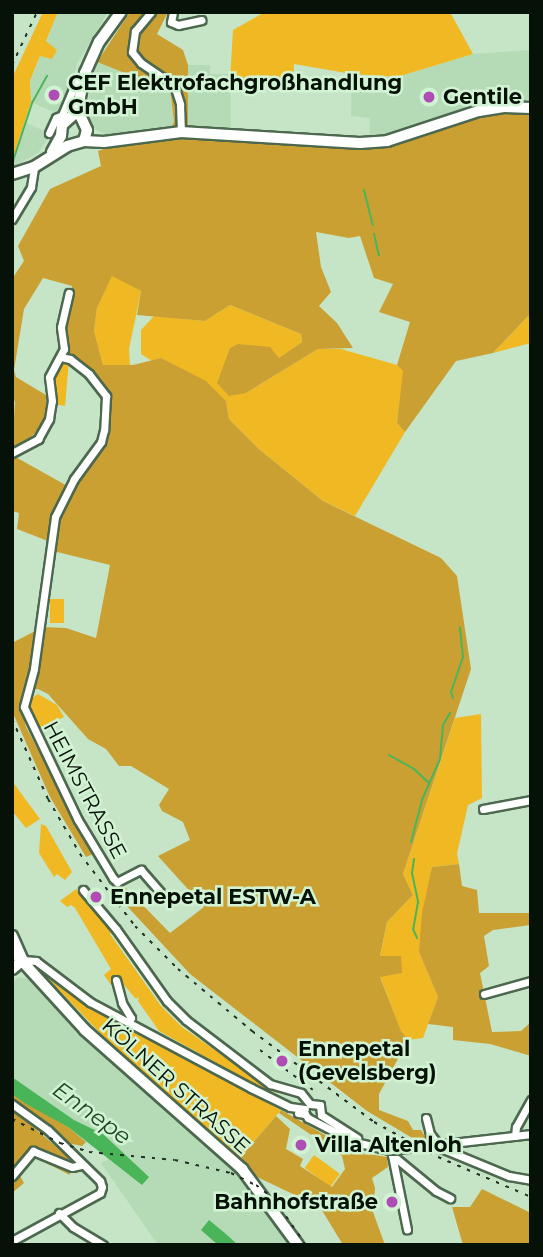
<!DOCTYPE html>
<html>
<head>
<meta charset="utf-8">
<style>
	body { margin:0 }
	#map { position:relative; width:543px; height:1257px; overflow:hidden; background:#c5e5c6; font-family:Montserrat,sans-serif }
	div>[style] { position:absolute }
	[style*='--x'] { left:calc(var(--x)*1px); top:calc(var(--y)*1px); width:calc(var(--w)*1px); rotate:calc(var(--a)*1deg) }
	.built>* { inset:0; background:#b5dbb6 }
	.green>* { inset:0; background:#f0b923; transform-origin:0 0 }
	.forest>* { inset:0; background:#cba033 }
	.water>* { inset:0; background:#4ab558 }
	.stream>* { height:2px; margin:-1px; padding:0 1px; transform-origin:1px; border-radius:1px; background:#4ab558 }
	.roads { filter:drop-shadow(2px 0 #4c684e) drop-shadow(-2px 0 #4c684e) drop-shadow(0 2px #4c684e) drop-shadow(0 -2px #4c684e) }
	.street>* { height:7px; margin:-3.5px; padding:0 3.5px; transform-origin:3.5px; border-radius:3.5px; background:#fff }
	.secondary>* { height:10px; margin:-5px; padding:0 5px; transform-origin:5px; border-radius:5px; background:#fff }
	.primary>* { height:10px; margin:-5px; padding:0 5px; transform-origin:5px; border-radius:5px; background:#fff }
	.rail>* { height:2px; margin-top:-1px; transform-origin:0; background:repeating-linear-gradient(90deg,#233124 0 3.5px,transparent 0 10.5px) }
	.bridges { filter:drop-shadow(2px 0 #4c684e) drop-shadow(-2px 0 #4c684e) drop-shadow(0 2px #4c684e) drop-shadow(0 -2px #4c684e) }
	.street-bridge>* { height:7px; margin:-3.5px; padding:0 3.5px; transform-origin:3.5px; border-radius:3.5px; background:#fff }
	.dots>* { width:19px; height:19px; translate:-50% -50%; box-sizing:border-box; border:4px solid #d2f3d3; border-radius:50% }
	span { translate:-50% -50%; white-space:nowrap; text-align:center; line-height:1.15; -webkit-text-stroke:5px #d2f3d3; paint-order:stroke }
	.poi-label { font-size:21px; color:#061107; font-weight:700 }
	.left { translate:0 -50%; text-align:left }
	.right { translate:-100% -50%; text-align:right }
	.street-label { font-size:21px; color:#061107 }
	.water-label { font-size:23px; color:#1e4722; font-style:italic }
	.frame { position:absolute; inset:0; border:14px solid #061107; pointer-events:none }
</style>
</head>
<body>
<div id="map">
	<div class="built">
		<div style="clip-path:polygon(58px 12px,107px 14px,77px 64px,63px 116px,31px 102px,30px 82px)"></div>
		<div style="clip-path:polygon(531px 50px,531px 112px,369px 148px,370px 118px,351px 116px,352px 74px,397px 77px,473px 54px)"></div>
		<div style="clip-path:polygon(97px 62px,144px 81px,152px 78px,170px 88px,174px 122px,171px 127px,108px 135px,96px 130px,85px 113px)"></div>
		<div style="clip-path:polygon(188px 65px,210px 65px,210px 74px,230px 74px,231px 128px,188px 127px)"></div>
		<div style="clip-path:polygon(24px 122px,51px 134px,38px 153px,12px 167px)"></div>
		<div style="clip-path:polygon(19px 977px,30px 979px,61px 1015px,117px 1068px,228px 1164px,291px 1245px,158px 1245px,101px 1163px,122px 1152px,103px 1134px,74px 1120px,12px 1077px,12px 982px)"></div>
	</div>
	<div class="green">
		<div style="clip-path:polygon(43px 12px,58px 12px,46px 41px,57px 50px,52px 59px,40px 56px,30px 81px,31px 102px,12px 161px,12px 78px)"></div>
		<div style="clip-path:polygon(265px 12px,450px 12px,473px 54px,397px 77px,352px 74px,294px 64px,293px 83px,230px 80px,233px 30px)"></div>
		<div style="clip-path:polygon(112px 275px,141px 291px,129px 349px,130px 365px,103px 365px,94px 331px,97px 308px)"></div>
		<div style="clip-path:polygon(230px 305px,301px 334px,302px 342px,279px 359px,246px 393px,318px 349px,341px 349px,397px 365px,404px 371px,397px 423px,405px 432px,355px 516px,323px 501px,260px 450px,229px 419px,226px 401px,161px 358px,152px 361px,141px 354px,141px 330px,154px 316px,205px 321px)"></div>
		<div style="clip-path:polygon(531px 313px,531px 343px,493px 353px)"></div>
		<div style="clip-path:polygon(69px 361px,65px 406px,54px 404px,54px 375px,59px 364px)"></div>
		<div style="left:50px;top:599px;width:14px;height:24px"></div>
		<div style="clip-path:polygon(38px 694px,57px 705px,64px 717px,36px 730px,27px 709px,28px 701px)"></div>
		<div style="clip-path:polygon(481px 714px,482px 798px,468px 805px,457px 854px,459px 864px,432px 867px,419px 952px,438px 997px,423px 1038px,408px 1040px,401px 1032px,380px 976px,401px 972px,380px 957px,387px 922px,413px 895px,403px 874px,455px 718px)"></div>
		<div style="clip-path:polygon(12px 781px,40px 819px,26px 828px,12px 811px)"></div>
		<div style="clip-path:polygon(41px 824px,46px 826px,72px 872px,65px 880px,57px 874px,54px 877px,39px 853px)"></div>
		<div style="clip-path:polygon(76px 889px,112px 931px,110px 934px,161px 1006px,182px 1027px,256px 1079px,279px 1090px,278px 1093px,262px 1088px,159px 1031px,138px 1001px,139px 997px,136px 999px,118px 978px,111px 985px,104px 975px,111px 969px,75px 908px,71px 905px,67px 907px,60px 901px)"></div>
		<div style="clip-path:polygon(39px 969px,109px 1018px,281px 1110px,238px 1160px,141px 1076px)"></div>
		<div style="left:314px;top:1155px;width:32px;height:16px;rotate:36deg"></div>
	</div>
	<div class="forest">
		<div style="clip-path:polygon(130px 12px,168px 12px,157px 34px,183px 50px,188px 65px,188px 127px,171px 127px,174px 122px,170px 88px,152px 78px,145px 81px,97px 62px)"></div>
		<div style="clip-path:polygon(510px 110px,531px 112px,531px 313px,493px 353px,456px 361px,405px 432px,397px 423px,403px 371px,397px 365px,410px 322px,379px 312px,393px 284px,374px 278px,360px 236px,349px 238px,316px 232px,321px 267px,331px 292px,319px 306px,337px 323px,353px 348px,318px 349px,246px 393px,229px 396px,217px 383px,230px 348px,238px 344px,270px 347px,279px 358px,302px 342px,301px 334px,230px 305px,205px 321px,137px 315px,141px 291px,112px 276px,97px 308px,94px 331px,103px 365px,133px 365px,161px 358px,206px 381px,226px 401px,229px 419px,260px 450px,323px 501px,441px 558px,457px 576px,471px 669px,403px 874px,413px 895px,387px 922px,380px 956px,401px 956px,402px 973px,380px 977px,401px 1031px,408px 1040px,379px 1094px,379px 1110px,408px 1121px,413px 1130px,421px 1130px,428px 1141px,419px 1142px,367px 1111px,190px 974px,113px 891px,122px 884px,170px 933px,204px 907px,158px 856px,190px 840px,183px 822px,162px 811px,159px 805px,169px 789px,131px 766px,119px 766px,106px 749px,88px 739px,48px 694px,38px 689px,24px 690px,21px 709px,26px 727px,93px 854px,86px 857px,50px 797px,12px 711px,12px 643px,43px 627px,66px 628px,96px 638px,110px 565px,53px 551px,53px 543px,17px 529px,19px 513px,12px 511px,12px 455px,71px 488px,103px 443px,107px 395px,86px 368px,70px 355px,65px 333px,72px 304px,72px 286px,43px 278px,24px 309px,14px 370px,16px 377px,46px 395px,46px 422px,25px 443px,12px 450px,15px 402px,12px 396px,12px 279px,24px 261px,18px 246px,50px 189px,101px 166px,98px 151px,117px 144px,184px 136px,369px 148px,488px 113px)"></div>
		<div style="clip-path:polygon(459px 864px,462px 886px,477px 890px,479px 913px,531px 913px,531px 925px,493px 930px,484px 936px,489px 966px,480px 973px,492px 1032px,521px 1031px,531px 1022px,531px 1056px,490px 1044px,453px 1040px,453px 1027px,428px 1024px,438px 997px,419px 952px,422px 913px,432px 867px)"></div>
		<div style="clip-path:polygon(12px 1094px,68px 1127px,86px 1142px,82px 1146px,62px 1142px,49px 1125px,37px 1119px,31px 1125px,68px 1157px,70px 1175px,32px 1156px,19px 1174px,24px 1183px,12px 1193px)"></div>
		<div style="clip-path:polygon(281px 1110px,355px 1152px,387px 1157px,388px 1167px,372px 1178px,375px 1188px,373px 1212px,385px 1245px,343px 1245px,320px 1207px,255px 1176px,238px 1160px,276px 1116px,290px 1129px,286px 1149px,303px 1159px,300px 1166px,332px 1187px,345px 1169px,342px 1156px,279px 1113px)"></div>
		<div style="clip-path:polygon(482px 1189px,531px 1213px,531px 1245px,463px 1245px,452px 1207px,470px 1207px)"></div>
	</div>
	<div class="water">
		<div style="clip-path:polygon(12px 1077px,74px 1120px,103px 1134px,149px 1177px,142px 1185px,68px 1127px,26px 1104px,12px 1094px)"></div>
		<div style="clip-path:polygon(209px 1220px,226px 1234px,238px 1245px,218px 1245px,201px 1230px)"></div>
	</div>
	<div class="stream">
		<div style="--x:12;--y:164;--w:64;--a:-71.8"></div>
		<div style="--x:32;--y:103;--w:31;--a:-61"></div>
		<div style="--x:364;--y:190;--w:36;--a:76"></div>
		<div style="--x:374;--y:234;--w:22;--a:77"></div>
		<div style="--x:453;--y:698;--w:6;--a:-108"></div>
		<div style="--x:451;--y:692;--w:37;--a:-71"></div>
		<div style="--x:463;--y:657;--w:30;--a:-96"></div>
		<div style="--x:389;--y:755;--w:29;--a:29"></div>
		<div style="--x:414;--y:769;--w:19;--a:43"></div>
		<div style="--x:411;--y:842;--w:43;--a:-75.3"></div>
		<div style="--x:422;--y:800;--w:45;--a:-66.3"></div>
		<div style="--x:440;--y:759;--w:34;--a:-85"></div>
		<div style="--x:443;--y:725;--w:14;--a:-60"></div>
		<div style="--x:414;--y:859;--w:14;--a:98"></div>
		<div style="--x:412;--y:873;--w:30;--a:78"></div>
		<div style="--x:418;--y:902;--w:27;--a:100"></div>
		<div style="--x:413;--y:929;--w:10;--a:66"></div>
	</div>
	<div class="roads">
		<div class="street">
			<div style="--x:151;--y:12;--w:25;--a:130"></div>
			<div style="--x:135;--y:31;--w:21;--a:98"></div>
			<div style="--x:132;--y:52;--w:14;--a:51"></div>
			<div style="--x:141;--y:63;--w:40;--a:34"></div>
			<div style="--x:174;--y:85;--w:20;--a:72"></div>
			<div style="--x:180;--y:104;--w:28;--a:88"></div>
			<div style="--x:173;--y:12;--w:10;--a:101"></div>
			<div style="--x:171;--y:22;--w:8;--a:23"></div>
			<div style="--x:178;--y:25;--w:24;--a:-12"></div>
			<div style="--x:49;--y:133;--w:17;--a:-65"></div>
			<div style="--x:56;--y:118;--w:7;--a:-27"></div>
			<div style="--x:62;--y:115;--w:36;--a:-67"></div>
			<div style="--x:76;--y:82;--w:9;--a:-21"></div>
			<div style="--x:12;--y:219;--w:37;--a:-59"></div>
			<div style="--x:31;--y:187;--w:20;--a:-81"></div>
			<div style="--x:61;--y:357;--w:9;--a:13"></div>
			<div style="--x:70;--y:359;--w:24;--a:38"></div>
			<div style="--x:89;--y:374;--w:28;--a:52"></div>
			<div style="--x:106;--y:396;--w:34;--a:93"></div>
			<div style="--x:104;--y:430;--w:12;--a:104"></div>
			<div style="--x:101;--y:442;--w:46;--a:126.1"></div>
			<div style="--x:74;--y:479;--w:42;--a:116.6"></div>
			<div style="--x:55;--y:517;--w:153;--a:97.9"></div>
			<div style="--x:34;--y:669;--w:39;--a:105"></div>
			<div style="--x:24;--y:707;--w:125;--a:64.5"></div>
			<div style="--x:78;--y:820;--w:68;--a:58.9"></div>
			<div style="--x:113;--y:878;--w:6;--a:45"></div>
			<div style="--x:117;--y:882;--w:27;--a:-27"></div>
			<div style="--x:141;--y:870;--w:30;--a:49"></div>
			<div style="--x:12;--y:453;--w:30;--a:-28"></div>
			<div style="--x:38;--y:439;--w:23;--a:-61"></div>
			<div style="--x:49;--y:419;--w:18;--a:-81"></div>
			<div style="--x:52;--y:401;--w:24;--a:-97"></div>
			<div style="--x:49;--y:377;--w:32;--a:-62"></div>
			<div style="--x:64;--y:349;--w:22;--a:-98"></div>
			<div style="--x:61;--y:327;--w:35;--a:-77"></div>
			<div style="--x:483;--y:809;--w:49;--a:-10.6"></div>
			<div style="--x:83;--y:890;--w:51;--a:49.8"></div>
			<div style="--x:116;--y:929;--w:88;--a:54.7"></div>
			<div style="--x:167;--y:1001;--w:27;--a:45"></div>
			<div style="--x:186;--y:1020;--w:106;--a:37.3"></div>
			<div style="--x:270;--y:1084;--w:32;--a:16"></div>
			<div style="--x:301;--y:1093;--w:14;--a:51"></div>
			<div style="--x:23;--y:960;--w:13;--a:4"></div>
			<div style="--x:36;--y:961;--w:68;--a:37.2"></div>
			<div style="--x:90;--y:1002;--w:183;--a:28.1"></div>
			<div style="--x:251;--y:1088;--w:43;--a:26"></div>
			<div style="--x:290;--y:1107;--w:15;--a:8"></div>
			<div style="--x:116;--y:980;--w:24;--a:75"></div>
			<div style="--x:122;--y:1003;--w:17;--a:59"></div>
			<div style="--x:131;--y:1018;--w:4;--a:124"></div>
			<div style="--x:484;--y:994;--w:49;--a:-15.5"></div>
			<div style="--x:12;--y:1104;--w:44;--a:35.8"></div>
			<div style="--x:48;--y:1130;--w:73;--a:44.4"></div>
			<div style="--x:100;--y:1181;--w:6;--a:72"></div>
			<div style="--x:102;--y:1187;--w:6;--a:108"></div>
			<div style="--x:100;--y:1193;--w:100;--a:151.4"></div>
			<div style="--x:310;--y:1104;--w:10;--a:6"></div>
			<div style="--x:320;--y:1105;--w:10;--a:84"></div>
			<div style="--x:321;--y:1115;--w:43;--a:32.6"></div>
			<div style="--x:298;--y:1113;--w:7;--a:8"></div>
			<div style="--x:305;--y:1114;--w:5;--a:53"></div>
			<div style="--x:308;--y:1118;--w:53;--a:27.1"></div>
			<div style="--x:355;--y:1142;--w:37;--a:13"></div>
			<div style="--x:391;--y:1150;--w:81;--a:78.6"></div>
			<div style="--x:426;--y:1118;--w:16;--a:76"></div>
			<div style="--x:430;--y:1134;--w:18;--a:52"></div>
			<div style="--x:441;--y:1148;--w:74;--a:22.4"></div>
			<div style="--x:509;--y:1176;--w:22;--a:10"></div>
			<div style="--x:515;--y:1136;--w:9;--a:-84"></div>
			<div style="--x:516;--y:1127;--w:31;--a:-61"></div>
			<div style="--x:452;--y:1143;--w:80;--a:-6.5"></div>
			<div style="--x:392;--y:1155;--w:57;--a:39.3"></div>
			<div style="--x:436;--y:1191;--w:16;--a:27"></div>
			<div style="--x:12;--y:1176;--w:33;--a:-50"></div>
			<div style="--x:33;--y:1151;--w:42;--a:22.3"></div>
			<div style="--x:72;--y:1167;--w:9;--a:-13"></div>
			<div style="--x:59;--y:1213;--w:20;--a:45"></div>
			<div style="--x:73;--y:1227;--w:35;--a:31"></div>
		</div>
		<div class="secondary">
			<div style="--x:84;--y:141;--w:20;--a:3"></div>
			<div style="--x:104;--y:142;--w:78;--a:-7.4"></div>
			<div style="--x:181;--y:132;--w:179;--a:3.5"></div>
			<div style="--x:360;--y:143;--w:27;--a:-4"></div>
			<div style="--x:387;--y:141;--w:97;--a:-18.1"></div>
			<div style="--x:479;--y:111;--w:25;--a:-9"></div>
			<div style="--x:504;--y:107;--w:27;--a:2"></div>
			<div style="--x:12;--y:969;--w:14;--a:-39"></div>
		</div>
		<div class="primary">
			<div style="--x:52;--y:152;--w:18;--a:-61"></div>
			<div style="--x:61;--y:136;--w:11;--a:-85"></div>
			<div style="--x:62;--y:125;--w:13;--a:-42"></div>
			<div style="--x:72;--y:116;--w:17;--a:-66"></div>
			<div style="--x:12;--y:174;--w:23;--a:-18"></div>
			<div style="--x:34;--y:167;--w:39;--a:-32"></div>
			<div style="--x:67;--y:146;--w:18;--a:-16"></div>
			<div style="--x:84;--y:141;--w:11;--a:-75"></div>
			<div style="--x:87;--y:130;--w:14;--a:-115"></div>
			<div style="--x:81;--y:117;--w:20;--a:-93"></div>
			<div style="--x:80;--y:97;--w:25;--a:-78"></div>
			<div style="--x:85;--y:73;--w:34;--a:-66"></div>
			<div style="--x:99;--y:42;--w:37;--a:-54"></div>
			<div style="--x:12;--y:936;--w:24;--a:66"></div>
			<div style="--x:12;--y:950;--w:108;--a:47.6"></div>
			<div style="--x:85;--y:1030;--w:210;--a:41.5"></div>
			<div style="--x:242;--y:1169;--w:94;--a:53.6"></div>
		</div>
	</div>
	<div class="rail">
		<div style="--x:12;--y:65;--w:59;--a:-64.7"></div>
		<div style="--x:12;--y:719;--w:88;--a:65.8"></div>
		<div style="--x:48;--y:799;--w:64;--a:59.8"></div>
		<div style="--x:80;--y:854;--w:91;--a:52.6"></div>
		<div style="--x:135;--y:926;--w:61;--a:45"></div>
		<div style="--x:178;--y:969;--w:97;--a:40"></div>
		<div style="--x:252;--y:1031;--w:152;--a:36.7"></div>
		<div style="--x:374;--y:1122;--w:73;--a:28.7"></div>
		<div style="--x:438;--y:1157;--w:101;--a:23.3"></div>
		<div style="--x:260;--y:1050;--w:66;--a:37"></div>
		<div style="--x:12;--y:1119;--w:54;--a:26.6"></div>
		<div style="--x:60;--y:1143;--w:30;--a:17"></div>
		<div style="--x:89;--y:1152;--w:86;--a:5.3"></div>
		<div style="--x:175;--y:1160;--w:57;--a:13.1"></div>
		<div style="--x:231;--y:1173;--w:28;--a:26"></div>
		<div style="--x:256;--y:1185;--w:23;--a:38"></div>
		<div style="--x:274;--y:1199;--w:56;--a:55.2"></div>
	</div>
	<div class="bridges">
		<div class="street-bridge">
			<div style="--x:391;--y:1150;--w:61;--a:-6.5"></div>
		</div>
	</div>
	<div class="dots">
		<div style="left:54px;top:95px;background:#b04db4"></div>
		<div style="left:429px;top:97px;background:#b04db4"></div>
		<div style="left:96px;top:897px;background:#b04db4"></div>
		<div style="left:282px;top:1061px;background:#b04db4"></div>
		<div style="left:301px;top:1145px;background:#b04db4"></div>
		<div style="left:392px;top:1202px;background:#b04db4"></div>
	</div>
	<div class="poi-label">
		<span class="left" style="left:68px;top:95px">CEF Elektrofachgroßhandlung<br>GmbH</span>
		<span class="left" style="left:443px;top:97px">Gentile</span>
		<span class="left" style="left:110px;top:897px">Ennepetal ESTW-A</span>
		<span class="left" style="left:298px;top:1061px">Ennepetal<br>(Gevelsberg)</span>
		<span class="left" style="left:315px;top:1145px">Villa Altenloh</span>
		<span class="right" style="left:378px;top:1202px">Bahnhofstraße</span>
	</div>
	<div class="street-label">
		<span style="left:85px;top:790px;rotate:62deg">HEIMSTRASSE</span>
		<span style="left:176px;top:1086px;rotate:42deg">KÖLNER STRASSE</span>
	</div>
	<div class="water-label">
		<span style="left:92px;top:1113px;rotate:36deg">Ennepe</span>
	</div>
	<div class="frame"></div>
</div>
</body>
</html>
